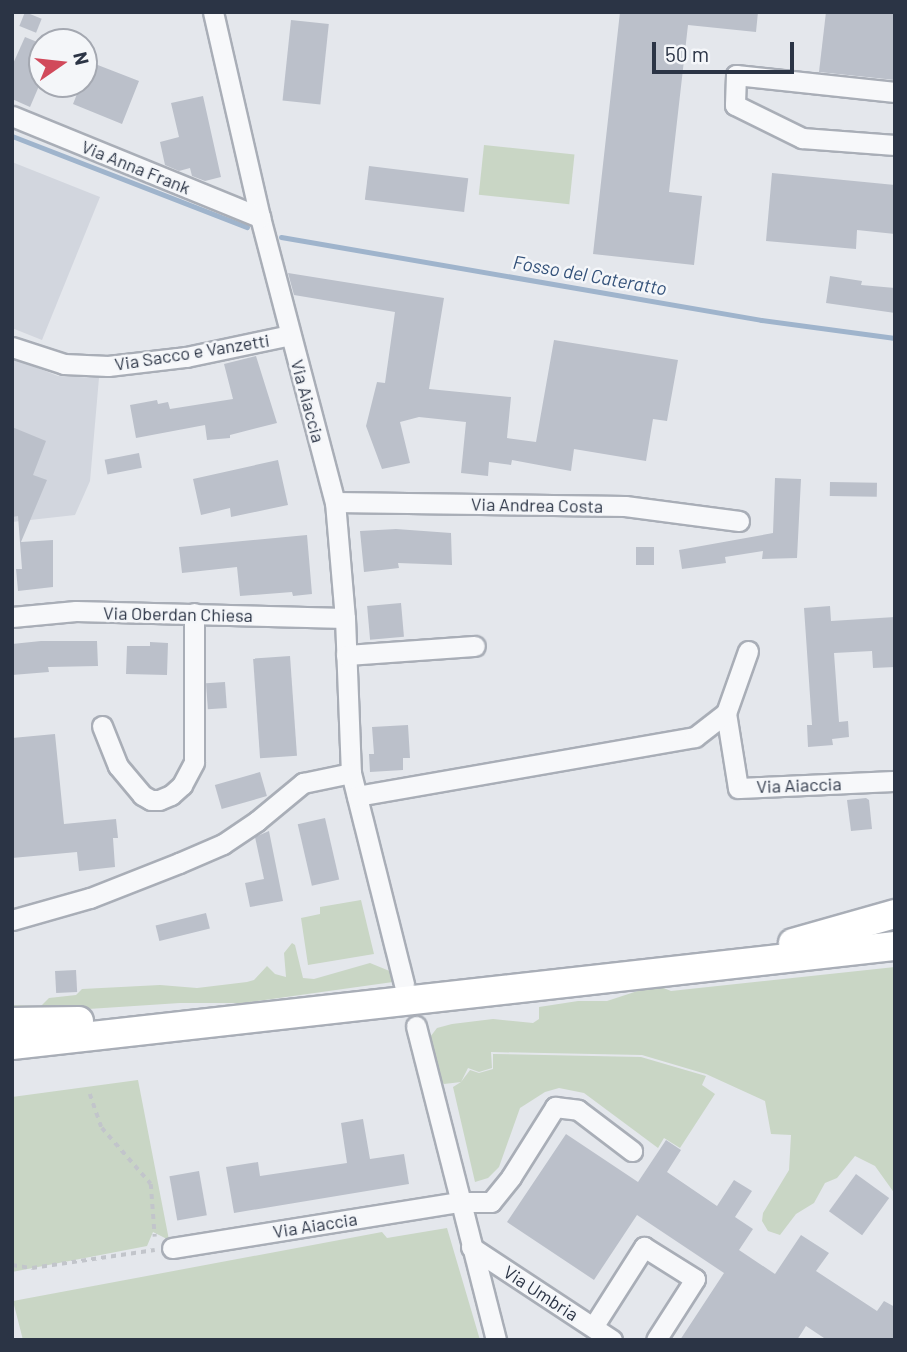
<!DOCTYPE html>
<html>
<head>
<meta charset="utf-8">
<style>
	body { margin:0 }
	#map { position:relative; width:907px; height:1352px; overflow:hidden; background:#e4e7ec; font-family:Barlow,sans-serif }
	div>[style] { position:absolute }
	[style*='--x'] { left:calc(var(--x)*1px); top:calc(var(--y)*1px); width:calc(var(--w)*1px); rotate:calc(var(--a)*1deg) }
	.built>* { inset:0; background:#d2d6de }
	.green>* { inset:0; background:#c9d6c5; transform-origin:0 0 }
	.stream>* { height:5px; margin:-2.5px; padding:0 2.5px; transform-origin:2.5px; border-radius:2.5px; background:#9fb4cc }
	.building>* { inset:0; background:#bbc0ca; transform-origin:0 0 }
	.path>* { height:3.5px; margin-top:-1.75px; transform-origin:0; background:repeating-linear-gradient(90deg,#c2c5cb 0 5px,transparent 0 10px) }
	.roads { filter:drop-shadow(2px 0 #a9aeb7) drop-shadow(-2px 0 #a9aeb7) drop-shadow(0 2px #a9aeb7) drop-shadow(0 -2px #a9aeb7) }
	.minor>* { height:19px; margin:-9.5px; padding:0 9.5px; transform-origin:9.5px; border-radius:9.5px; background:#f7f8fa }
	.highway>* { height:28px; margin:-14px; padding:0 14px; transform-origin:14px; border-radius:14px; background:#fff }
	span { translate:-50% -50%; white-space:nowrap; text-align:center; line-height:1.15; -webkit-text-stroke:5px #f4f6f9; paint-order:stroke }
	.street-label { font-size:18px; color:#2b3445 }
	.water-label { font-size:19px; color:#34527a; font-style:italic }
	.frame { position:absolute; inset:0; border:14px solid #2b3445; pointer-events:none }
	.north { position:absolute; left:28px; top:28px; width:70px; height:70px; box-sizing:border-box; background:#f4f6f9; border:2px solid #a4a8b1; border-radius:50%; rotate:76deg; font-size:19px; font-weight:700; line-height:28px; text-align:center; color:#2b3445 }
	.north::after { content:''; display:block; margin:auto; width:24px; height:32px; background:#d1495b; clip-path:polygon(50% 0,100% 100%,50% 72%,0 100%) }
	.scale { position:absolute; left:652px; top:42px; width:142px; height:32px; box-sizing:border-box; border:4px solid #2b3445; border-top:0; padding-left:9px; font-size:21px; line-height:24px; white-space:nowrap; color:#2b3445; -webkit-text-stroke:5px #f4f6f9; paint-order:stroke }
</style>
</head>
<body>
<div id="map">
	<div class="built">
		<div style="clip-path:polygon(12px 162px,100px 197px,42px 340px,12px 328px)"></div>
		<div style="clip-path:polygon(12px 358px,58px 376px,99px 378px,90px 481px,75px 515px,12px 522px)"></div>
	</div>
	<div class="green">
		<div style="left:484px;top:145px;width:91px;height:50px;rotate:6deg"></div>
		<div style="clip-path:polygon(361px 900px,374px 954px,308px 965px,301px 918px,320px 914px,320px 907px)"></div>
		<div style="clip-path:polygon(292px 943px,295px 945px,303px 978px,314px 979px,370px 963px,392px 972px,393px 982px,243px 1003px,180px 1003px,12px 1014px,12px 1005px,41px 1006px,49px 998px,76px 995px,82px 989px,160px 985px,197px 988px,247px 982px,254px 980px,267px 966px,275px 974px,286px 977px,284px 953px)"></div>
		<div style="clip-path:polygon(895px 967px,895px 1194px,875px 1166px,855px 1156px,837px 1178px,825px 1183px,814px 1203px,796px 1214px,780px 1235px,768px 1231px,762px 1221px,763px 1213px,789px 1170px,791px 1135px,771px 1134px,765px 1101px,706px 1074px,642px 1055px,491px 1052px,492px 1068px,479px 1072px,468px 1068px,461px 1082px,470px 1070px,479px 1073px,493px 1069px,493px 1054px,641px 1057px,706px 1076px,702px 1085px,715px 1094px,680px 1148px,664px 1138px,658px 1148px,584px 1093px,559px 1088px,545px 1092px,520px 1108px,499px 1167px,488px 1178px,475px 1182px,453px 1087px,461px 1082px,444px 1084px,433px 1073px,427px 1041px,437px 1028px,452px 1024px,493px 1019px,533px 1023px,539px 1019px,539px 1007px,578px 1001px,607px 1001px,656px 985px,671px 991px)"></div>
		<div style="clip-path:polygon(138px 1080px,169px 1240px,153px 1232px,147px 1246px,12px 1272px,12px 1097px)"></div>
		<div style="clip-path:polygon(447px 1228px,480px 1340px,23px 1340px,13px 1301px,382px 1232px,387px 1238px)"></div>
	</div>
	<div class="stream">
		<div style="--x:12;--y:136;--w:252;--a:21.2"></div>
		<div style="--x:281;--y:237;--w:487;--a:9.8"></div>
		<div style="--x:761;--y:320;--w:135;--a:7.7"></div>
	</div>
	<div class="building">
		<div style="left:25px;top:12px;width:18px;height:15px;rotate:22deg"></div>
		<div style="clip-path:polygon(620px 12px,758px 12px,756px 32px,688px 25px,669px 192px,702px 196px,694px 265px,593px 254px)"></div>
		<div style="clip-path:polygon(826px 12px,895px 12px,895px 80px,819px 72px)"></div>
		<div style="left:291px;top:20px;width:38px;height:81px;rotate:6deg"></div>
		<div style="clip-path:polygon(25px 37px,42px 44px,42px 79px,30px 107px,12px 99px,12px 66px)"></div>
		<div style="clip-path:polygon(90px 62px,139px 81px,122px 124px,73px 104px,81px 84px,84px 84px)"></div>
		<div style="clip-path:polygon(203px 96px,221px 177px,205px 181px,192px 176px,190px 168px,179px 171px,165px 165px,160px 142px,179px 137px,171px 103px)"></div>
		<div style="left:369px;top:166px;width:100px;height:34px;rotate:7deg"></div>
		<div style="clip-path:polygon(772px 173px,895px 185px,895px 234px,857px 230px,856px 249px,766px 241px)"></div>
		<div style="clip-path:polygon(288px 273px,444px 298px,429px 389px,511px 397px,507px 438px,536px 442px,554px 340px,678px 360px,667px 421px,653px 419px,646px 461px,574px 449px,571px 471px,512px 460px,511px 465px,489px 462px,488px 476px,461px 473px,466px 422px,419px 417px,400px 422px,410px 463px,382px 469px,366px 426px,377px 382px,385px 383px,395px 312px,294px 295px)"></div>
		<div style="clip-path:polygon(830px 276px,862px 281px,861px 285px,895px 288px,895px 313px,826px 303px)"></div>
		<div style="clip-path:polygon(256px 356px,277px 423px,230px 435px,230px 438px,207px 440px,205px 425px,136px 438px,130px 405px,157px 400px,158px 404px,168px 402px,170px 409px,233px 399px,224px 364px)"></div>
		<div style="clip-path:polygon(12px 427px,46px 441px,33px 475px,47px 480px,21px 542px,53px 540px,53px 587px,18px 591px,16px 569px,22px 569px,18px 516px,12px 517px)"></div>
		<div style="left:139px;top:453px;width:15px;height:35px;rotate:79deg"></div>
		<div style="clip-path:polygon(278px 460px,288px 505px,231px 517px,230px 508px,201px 515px,193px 479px)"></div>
		<div style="clip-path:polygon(775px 478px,801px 479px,797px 558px,762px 559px,763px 551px,725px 557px,726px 563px,682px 569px,679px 550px,773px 533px)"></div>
		<div style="left:830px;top:482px;width:47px;height:14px;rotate:1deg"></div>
		<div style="clip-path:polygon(396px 529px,451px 533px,452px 565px,398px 563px,399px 568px,364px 572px,360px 531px)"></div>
		<div style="clip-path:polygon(307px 535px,312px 594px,293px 596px,292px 592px,240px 596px,237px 567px,182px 573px,179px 547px)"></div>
		<div style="left:636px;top:547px;width:18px;height:18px"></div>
		<div style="left:401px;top:603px;width:34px;height:34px;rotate:85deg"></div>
		<div style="clip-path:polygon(830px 606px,831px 621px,895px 617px,895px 667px,873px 668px,872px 651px,834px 653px,839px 722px,848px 721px,849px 737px,832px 739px,833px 745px,808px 747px,807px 725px,812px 725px,804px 608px)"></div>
		<div style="clip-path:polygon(41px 641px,97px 641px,98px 666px,48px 667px,49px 672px,12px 675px,12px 644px)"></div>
		<div style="clip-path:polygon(150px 642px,168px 643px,167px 675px,126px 674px,127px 646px,150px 646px)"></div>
		<div style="left:290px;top:656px;width:100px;height:37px;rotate:86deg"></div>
		<div style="left:225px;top:682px;width:26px;height:19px;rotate:86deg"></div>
		<div style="clip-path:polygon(408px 725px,410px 758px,403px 758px,403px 770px,370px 772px,369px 754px,374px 754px,372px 727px)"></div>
		<div style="clip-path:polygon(55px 734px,64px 824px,116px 819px,118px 838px,113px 838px,115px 867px,79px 871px,77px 852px,12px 858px,12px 738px)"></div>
		<div style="left:260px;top:772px;width:25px;height:47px;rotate:74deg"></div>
		<div style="clip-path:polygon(866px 798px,869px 800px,872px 829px,851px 831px,847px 800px)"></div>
		<div style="left:325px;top:818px;width:63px;height:28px;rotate:77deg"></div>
		<div style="clip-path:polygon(269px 831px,283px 901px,250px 907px,245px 883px,264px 879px,255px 837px)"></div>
		<div style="left:206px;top:913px;width:16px;height:52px;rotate:76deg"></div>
		<div style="left:76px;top:970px;width:22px;height:21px;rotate:87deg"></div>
		<div style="clip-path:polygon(363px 1119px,370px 1159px,404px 1154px,409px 1184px,234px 1213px,226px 1167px,258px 1162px,260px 1176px,347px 1163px,341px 1123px)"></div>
		<div style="clip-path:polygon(566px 1134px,638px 1182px,666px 1140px,681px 1150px,667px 1172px,717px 1206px,734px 1180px,752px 1191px,735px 1217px,753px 1229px,739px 1250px,775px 1274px,801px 1235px,829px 1253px,816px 1271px,877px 1311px,884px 1301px,895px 1307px,895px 1340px,827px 1340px,806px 1326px,797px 1340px,680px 1340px,724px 1273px,637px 1215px,594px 1280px,507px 1222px)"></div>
		<div style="left:199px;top:1171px;width:45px;height:30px;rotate:80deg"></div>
		<div style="left:856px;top:1174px;width:41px;height:46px;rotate:36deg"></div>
	</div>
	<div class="path">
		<div style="--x:90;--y:1094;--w:36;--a:71"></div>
		<div style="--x:102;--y:1128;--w:74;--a:48.8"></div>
		<div style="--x:151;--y:1184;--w:53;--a:85.7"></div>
		<div style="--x:12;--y:1265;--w:20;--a:9"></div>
		<div style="--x:32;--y:1268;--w:124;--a:-8.3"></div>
	</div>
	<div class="roads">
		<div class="minor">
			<div style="--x:213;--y:12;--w:210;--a:77.1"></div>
			<div style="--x:260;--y:217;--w:295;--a:75.3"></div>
			<div style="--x:335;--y:502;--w:116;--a:85.1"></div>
			<div style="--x:345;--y:618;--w:155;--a:87.8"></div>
			<div style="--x:351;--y:773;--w:218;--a:75.9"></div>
			<div style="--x:895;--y:92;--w:160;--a:-173.9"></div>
			<div style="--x:736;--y:75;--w:30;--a:92"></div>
			<div style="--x:735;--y:105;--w:75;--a:26.2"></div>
			<div style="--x:802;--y:138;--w:93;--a:4.3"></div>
			<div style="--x:12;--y:116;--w:268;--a:22.2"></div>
			<div style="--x:12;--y:347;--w:55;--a:18.1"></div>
			<div style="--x:64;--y:364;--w:44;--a:2.6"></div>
			<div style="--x:108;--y:366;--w:79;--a:-6.6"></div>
			<div style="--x:186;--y:357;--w:106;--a:-11.9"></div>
			<div style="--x:335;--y:502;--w:290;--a:0.8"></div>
			<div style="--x:625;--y:506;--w:115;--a:7.5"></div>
			<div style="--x:12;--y:617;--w:64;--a:-5.4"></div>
			<div style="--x:76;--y:611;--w:269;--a:1.5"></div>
			<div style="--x:748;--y:651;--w:66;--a:109.5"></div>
			<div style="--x:726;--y:713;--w:76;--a:80.9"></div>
			<div style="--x:738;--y:788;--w:157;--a:-2.6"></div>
			<div style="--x:346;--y:655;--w:129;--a:-4"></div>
			<div style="--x:102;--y:726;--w:43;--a:68.2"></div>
			<div style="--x:118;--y:766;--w:38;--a:50"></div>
			<div style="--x:142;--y:795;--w:10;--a:29"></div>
			<div style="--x:151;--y:800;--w:8;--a:0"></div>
			<div style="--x:159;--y:800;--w:13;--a:-23"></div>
			<div style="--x:171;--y:795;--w:15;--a:-42"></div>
			<div style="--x:182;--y:785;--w:26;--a:-62"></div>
			<div style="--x:194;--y:762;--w:149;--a:-90"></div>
			<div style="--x:357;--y:796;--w:343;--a:-9.9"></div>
			<div style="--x:695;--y:737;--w:39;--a:-38"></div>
			<div style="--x:12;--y:920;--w:81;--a:-15.8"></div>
			<div style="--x:90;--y:898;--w:96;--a:-21.5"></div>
			<div style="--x:179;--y:863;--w:48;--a:-23.4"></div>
			<div style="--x:223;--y:844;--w:41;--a:-34.1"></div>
			<div style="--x:257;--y:821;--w:60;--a:-39.6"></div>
			<div style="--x:303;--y:783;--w:49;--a:-11.8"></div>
			<div style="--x:416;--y:1026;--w:324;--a:75.7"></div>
			<div style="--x:471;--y:1247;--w:169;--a:33.4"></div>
			<div style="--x:172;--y:1248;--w:291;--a:-9.1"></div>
			<div style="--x:459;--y:1202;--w:32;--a:0"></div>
			<div style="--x:491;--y:1202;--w:32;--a:-51"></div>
			<div style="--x:511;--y:1177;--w:83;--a:-57.8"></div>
			<div style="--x:555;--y:1107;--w:23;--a:7"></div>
			<div style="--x:578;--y:1110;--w:68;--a:37.2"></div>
			<div style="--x:593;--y:1327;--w:95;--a:-57.5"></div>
			<div style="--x:644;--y:1247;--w:60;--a:32.1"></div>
			<div style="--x:695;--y:1279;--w:72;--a:122.6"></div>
		</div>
		<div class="highway">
			<div style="--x:793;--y:943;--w:106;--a:-15.9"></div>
			<div style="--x:12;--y:1022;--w:67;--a:-0.9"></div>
			<div style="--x:12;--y:1045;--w:889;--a:-6.4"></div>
		</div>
	</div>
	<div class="street-label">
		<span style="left:136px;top:167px;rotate:22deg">Via Anna Frank</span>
		<span style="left:192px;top:352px;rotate:-9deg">Via Sacco e Vanzetti</span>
		<span style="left:308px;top:401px;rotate:75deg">Via Aiaccia</span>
		<span style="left:537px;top:505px;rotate:1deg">Via Andrea Costa</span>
		<span style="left:178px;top:614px;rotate:1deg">Via Oberdan Chiesa</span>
		<span style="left:799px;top:785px;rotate:-2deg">Via Aiaccia</span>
		<span style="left:315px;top:1225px;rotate:-9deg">Via Aiaccia</span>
		<span style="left:541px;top:1293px;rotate:33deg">Via Umbria</span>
	</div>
	<div class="water-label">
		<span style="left:590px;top:275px;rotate:10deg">Fosso del Cateratto</span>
	</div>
	<div class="frame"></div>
	<div class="north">N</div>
	<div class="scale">50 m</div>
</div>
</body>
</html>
